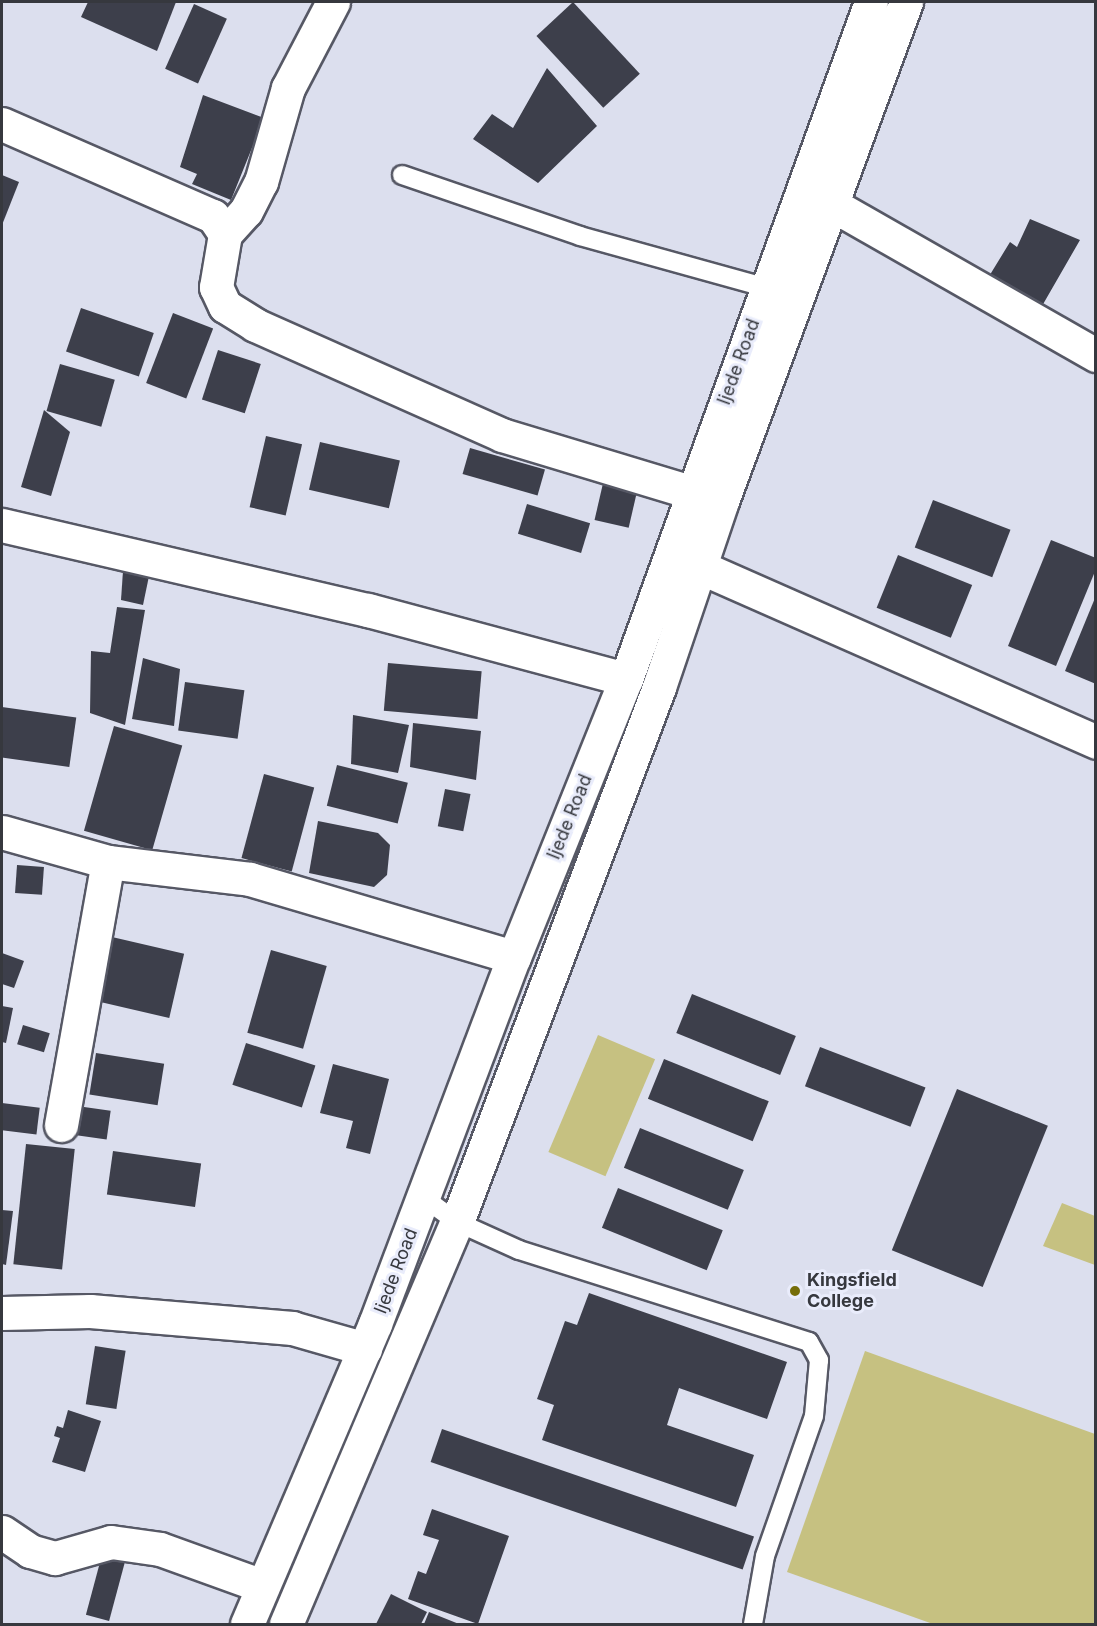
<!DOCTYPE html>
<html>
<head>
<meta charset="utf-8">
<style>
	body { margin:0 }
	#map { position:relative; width:1097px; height:1626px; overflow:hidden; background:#dcdfee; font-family:Inter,sans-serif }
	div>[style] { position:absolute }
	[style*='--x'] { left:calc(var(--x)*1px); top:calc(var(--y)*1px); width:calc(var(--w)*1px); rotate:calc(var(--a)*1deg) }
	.green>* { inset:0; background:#c6c181; transform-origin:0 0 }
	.building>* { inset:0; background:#3d3f4b; transform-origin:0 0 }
	.roads { filter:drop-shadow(2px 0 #565865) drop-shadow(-2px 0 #565865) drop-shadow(0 2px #565865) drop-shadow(0 -2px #565865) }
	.lane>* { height:18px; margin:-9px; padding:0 9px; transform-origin:9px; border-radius:9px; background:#fff }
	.street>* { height:33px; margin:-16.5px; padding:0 16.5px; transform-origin:16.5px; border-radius:16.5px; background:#fff }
	.secondary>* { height:33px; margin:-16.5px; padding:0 16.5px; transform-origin:16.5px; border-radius:16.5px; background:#fff }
	.dots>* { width:16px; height:16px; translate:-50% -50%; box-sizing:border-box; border:3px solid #e9ecfb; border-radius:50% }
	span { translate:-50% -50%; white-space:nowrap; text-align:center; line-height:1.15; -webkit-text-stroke:6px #e9ecfb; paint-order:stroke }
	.street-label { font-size:18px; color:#36383e }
	.poi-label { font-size:18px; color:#36383e; font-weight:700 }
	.left { translate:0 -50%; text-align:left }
	.frame { position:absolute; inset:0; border:3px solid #36383e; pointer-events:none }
</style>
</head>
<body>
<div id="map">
	<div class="green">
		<div style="left:598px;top:1035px;width:62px;height:127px;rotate:23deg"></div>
		<div style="clip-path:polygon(1062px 1203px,1095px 1216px,1095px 1265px,1043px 1246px)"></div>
		<div style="clip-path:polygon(865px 1351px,1095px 1434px,1095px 1624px,933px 1624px,787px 1572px)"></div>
	</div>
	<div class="building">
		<div style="clip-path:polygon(88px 2px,176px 2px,157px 51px,81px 17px)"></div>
		<div style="left:573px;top:2px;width:98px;height:50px;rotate:47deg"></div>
		<div style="left:194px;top:4px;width:36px;height:71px;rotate:24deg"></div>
		<div style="clip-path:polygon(547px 68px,597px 126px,538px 183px,473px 139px,492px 114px,513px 128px)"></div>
		<div style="clip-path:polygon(203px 95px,264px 118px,231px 200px,192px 184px,197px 174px,180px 167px)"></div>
		<div style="clip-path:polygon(2px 175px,19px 182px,2px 225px)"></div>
		<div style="clip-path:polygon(1030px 219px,1080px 240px,1042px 306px,988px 278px,1010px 242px,1017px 247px)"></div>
		<div style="left:81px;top:308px;width:77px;height:46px;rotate:19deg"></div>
		<div style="left:173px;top:313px;width:43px;height:75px;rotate:21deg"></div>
		<div style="left:218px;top:350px;width:45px;height:52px;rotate:18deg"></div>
		<div style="left:60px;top:364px;width:57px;height:49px;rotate:16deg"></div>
		<div style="clip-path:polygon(44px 410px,70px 432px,51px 496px,21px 487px)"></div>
		<div style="left:266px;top:436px;width:37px;height:73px;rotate:13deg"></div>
		<div style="left:320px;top:442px;width:82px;height:49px;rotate:13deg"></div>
		<div style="left:470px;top:448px;width:78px;height:27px;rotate:16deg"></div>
		<div style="left:604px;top:479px;width:35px;height:42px;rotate:13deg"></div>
		<div style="left:933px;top:500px;width:83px;height:51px;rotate:21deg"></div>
		<div style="left:527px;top:504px;width:66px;height:31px;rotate:17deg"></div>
		<div style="clip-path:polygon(1051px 540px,1096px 558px,1096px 569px,1056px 666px,1008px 646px)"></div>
		<div style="left:898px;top:555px;width:80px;height:57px;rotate:22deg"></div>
		<div style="clip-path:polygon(123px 571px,149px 576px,143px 605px,121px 600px)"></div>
		<div style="clip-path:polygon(1095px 598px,1096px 598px,1096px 684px,1065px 671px)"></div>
		<div style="clip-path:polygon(117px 607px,145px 610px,125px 725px,90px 713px,91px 651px,110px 653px)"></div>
		<div style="clip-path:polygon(143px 658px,180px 669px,174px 726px,132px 719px)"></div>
		<div style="left:388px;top:663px;width:94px;height:48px;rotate:5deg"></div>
		<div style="left:185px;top:682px;width:60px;height:49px;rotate:8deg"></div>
		<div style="left:2px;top:707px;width:75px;height:50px;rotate:8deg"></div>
		<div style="clip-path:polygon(353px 715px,409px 725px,398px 773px,351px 764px)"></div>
		<div style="clip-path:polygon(413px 723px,481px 731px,476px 780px,410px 767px)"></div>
		<div style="left:114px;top:726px;width:71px;height:109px;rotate:16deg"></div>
		<div style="left:337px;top:765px;width:73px;height:42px;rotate:14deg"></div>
		<div style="left:264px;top:774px;width:52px;height:87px;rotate:15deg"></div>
		<div style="left:445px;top:789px;width:26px;height:38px;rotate:11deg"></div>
		<div style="clip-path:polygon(318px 821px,378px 833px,390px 845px,387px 875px,374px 887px,309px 873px)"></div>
		<div style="left:17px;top:865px;width:27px;height:28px;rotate:4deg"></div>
		<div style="left:112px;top:937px;width:74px;height:66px;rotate:13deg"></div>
		<div style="left:271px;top:950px;width:58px;height:86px;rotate:16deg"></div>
		<div style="clip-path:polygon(2px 953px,24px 961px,14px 988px,2px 984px)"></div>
		<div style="left:692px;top:994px;width:112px;height:42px;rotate:22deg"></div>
		<div style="clip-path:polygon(2px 1006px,13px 1008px,6px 1043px,2px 1042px)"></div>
		<div style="left:23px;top:1025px;width:28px;height:20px;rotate:17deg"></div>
		<div style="left:246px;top:1043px;width:73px;height:44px;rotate:18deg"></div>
		<div style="left:820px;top:1047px;width:113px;height:42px;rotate:21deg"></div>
		<div style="left:96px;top:1053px;width:69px;height:42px;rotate:9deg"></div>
		<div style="left:664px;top:1059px;width:113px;height:43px;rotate:22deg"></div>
		<div style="clip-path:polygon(333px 1064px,389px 1079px,370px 1154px,346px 1148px,353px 1121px,320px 1113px)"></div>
		<div style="left:957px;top:1089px;width:98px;height:174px;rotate:22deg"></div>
		<div style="left:2px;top:1103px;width:38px;height:27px;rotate:7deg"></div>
		<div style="left:77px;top:1106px;width:34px;height:29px;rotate:8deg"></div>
		<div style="left:640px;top:1128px;width:112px;height:43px;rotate:22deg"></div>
		<div style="left:26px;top:1144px;width:49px;height:121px;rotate:6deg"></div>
		<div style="left:113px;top:1151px;width:89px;height:44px;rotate:8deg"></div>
		<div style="left:618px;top:1188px;width:113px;height:43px;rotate:22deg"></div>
		<div style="clip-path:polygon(2px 1210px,13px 1211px,6px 1265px,2px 1264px)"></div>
		<div style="clip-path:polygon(589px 1293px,787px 1362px,767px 1419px,679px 1388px,667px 1425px,754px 1455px,736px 1507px,542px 1440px,554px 1405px,537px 1399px,565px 1321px,577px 1325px)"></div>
		<div style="left:95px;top:1346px;width:31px;height:59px;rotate:9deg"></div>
		<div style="clip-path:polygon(68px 1410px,101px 1421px,85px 1472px,52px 1462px,60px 1438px,54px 1436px,57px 1426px,63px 1428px)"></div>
		<div style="left:442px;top:1429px;width:330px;height:35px;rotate:19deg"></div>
		<div style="clip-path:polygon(432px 1509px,509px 1536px,478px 1624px,408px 1599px,418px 1571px,426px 1574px,439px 1540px,423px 1535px)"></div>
		<div style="left:103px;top:1551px;width:24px;height:66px;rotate:15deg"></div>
		<div style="clip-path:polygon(391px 1594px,427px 1612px,421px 1624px,376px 1624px)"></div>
		<div style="clip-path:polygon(429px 1612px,459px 1624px,424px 1624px)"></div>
	</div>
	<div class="roads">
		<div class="lane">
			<div style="--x:402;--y:175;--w:188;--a:18.9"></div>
			<div style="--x:580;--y:236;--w:202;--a:15.5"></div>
			<div style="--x:424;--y:1198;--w:41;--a:36"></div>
			<div style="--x:457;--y:1222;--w:68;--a:24.3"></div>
			<div style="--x:519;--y:1250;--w:304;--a:17.6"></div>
			<div style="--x:809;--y:1342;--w:21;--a:61"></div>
			<div style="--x:819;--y:1360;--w:56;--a:95.1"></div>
			<div style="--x:814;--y:1416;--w:148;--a:109.3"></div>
			<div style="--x:765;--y:1556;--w:69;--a:100"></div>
		</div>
		<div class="street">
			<div style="--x:2;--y:124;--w:230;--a:23.6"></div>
			<div style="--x:213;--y:216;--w:22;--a:56"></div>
			<div style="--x:225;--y:234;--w:54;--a:99.6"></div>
			<div style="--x:216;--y:287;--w:21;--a:65"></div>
			<div style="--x:225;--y:306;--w:36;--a:32"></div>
			<div style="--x:255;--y:325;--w:270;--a:24"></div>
			<div style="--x:502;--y:435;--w:197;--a:16.8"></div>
			<div style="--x:831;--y:204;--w:305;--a:29.7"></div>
			<div style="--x:225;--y:234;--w:31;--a:-48"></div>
			<div style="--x:246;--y:211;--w:33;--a:-63"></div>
			<div style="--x:261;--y:182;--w:98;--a:-74"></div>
			<div style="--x:288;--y:88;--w:97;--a:-62.4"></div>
			<div style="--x:2;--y:525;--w:376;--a:13.1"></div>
			<div style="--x:368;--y:610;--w:267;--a:15"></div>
			<div style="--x:700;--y:567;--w:433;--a:23.8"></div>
			<div style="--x:2;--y:832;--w:110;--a:15.8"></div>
			<div style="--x:108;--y:862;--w:143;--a:6.8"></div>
			<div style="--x:250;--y:879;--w:275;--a:16.5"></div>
			<div style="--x:61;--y:1125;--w:267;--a:-79.9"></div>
			<div style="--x:2;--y:1313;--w:88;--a:-1.3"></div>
			<div style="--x:90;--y:1311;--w:203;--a:4.8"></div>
			<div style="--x:292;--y:1328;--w:76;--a:16"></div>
			<div style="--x:2;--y:1532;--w:34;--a:34"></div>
			<div style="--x:30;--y:1551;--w:26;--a:16"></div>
			<div style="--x:55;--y:1558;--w:58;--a:-15.9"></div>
			<div style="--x:111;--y:1542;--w:49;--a:8.1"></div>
			<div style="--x:160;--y:1549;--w:109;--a:19.8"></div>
		</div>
		<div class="secondary">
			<div style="--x:247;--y:1624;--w:326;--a:-66.9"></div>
			<div style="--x:375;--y:1324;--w:392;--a:-69.3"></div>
			<div style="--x:514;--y:957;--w:300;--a:-68.1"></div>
			<div style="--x:626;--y:679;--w:720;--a:-70.11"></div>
			<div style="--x:286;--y:1624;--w:437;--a:-67"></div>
			<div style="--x:457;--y:1222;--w:572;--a:-69.31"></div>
			<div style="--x:659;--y:687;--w:196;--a:-71.3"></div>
			<div style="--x:722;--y:501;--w:532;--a:-69.76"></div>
		</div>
	</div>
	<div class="dots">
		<div style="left:795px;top:1291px;background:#756d09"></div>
	</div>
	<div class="street-label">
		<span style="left:739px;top:362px;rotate:-70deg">Ijede Road</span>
		<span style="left:570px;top:817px;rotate:-68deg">Ijede Road</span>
		<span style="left:396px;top:1271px;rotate:-69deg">Ijede Road</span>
	</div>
	<div class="poi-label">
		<span class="left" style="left:807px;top:1291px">Kingsfield<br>College</span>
	</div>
	<div class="frame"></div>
</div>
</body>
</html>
